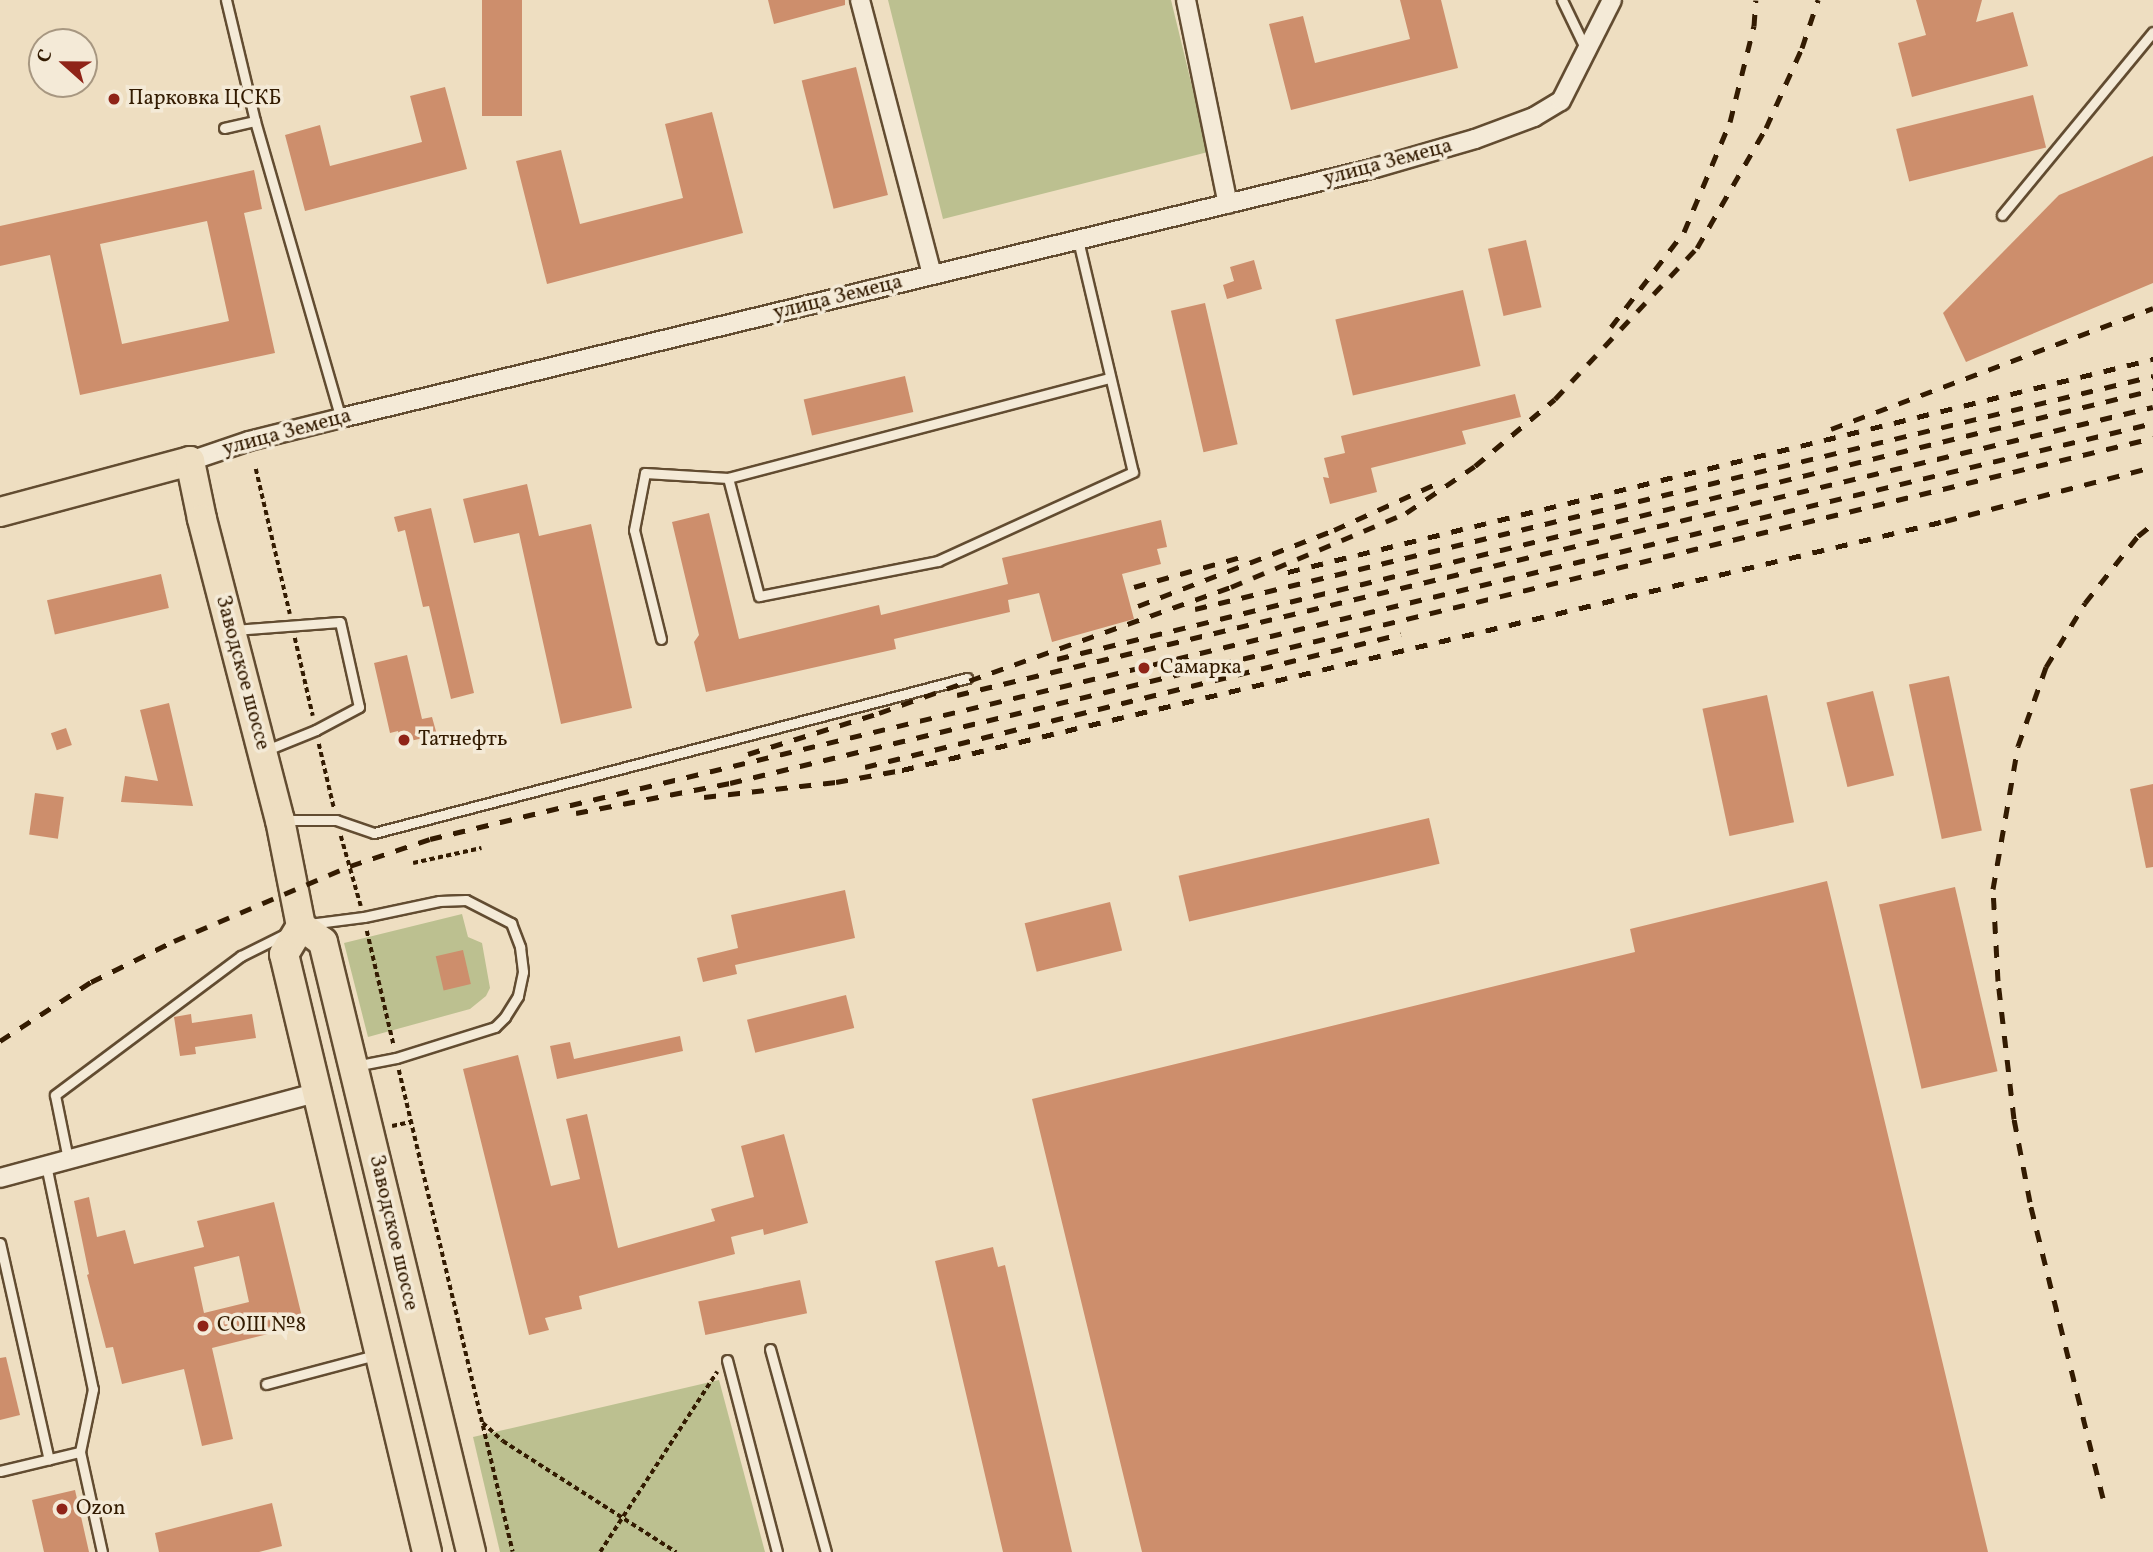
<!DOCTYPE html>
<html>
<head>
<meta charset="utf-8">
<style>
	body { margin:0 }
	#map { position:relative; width:2153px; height:1552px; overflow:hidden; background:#eedec1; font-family:Vollkorn,serif }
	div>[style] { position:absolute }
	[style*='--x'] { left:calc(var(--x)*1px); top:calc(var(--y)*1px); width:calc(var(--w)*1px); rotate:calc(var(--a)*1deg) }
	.green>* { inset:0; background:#bcc090 }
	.building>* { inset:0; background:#cd8e6c; transform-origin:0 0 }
	.path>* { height:3.5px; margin-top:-1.75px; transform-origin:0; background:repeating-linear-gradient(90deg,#331b01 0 5px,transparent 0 8.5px) }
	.roads { filter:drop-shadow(2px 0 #624c31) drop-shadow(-2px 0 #624c31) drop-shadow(0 2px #624c31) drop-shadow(0 -2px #624c31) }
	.service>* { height:9px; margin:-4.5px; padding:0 4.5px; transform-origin:4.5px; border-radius:4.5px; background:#f4ead7 }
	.minor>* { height:18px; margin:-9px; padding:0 9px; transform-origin:9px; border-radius:9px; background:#f4ead7 }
	.primary>* { height:28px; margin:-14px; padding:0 14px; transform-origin:14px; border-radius:14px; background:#eedec1 }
	.rail>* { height:5px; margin-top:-2.5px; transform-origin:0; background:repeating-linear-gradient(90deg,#331b01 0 12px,transparent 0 24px) }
	.dots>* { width:19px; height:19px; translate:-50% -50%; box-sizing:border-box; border:4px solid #f4ead7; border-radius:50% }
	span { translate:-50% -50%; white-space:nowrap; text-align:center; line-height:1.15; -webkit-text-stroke:7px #f4ead7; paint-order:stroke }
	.poi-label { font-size:21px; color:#331b01 }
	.left { translate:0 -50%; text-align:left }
	.street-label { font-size:21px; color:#331b01 }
	.north { position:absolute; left:28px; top:28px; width:70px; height:70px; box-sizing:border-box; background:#f4ead7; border:2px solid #a79781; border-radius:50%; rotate:291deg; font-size:19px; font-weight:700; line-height:28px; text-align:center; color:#331b01 }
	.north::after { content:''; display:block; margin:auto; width:24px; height:32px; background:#8f2418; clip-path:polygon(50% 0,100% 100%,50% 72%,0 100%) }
</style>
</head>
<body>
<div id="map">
	<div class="green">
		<div style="clip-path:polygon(888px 0,1171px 0,1208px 152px,943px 219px)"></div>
		<div style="clip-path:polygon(462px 914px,468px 937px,482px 943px,490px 988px,486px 996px,470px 1009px,368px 1037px,344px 943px)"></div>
		<div style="clip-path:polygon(719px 1380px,765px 1552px,500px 1552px,473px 1437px)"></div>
	</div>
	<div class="building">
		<div style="left:482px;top:0;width:40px;height:116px"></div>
		<div style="clip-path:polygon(768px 0,845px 0,845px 5px,774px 24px)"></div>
		<div style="clip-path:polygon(1400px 0,1441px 0,1458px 68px,1291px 110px,1269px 24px,1303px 16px,1315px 63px,1410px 39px)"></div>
		<div style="clip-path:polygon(1916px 0,1982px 0,1976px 22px,2013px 12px,2028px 66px,1912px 97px,1898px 43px,1926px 35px)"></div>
		<div style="left:856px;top:67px;width:132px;height:56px;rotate:76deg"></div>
		<div style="clip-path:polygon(445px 87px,467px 169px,305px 211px,285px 135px,320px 125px,330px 166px,422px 142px,410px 96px)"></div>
		<div style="left:2033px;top:95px;width:54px;height:141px;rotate:76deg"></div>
		<div style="clip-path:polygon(712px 112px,743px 233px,547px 284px,516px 161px,561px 150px,580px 224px,683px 198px,665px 124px)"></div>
		<div style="clip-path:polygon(2153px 156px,2153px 283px,1966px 362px,1943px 313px,2059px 195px)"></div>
		<div style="clip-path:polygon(evenodd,254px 170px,262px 209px,244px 213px,275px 353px,80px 395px,50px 255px,0 266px,0 226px,254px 170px,207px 221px,229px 321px,122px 344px,100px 244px,207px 221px)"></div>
		<div style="left:1526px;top:240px;width:69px;height:39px;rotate:77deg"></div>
		<div style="clip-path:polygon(1254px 260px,1262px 289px,1227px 299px,1223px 285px,1234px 281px,1230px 267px)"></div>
		<div style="left:1463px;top:290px;width:78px;height:131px;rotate:77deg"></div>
		<div style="left:1205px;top:303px;width:145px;height:35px;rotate:77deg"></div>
		<div style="left:905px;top:376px;width:37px;height:104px;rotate:77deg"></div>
		<div style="clip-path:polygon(1515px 394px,1521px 417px,1462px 431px,1466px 444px,1371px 468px,1377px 492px,1330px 504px,1323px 477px,1329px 478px,1324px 458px,1345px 453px,1341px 436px)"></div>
		<div style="clip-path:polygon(527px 484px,539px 536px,591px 524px,632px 708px,561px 724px,519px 533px,474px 543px,463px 499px)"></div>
		<div style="clip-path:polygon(431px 508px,474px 693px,451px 699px,429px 606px,423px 607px,405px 530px,398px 532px,394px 517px)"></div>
		<div style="clip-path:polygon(709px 513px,739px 639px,879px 605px,881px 615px,1008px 584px,1002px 558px,1161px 520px,1167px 547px,1157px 549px,1161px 564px,1122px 574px,1134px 619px,1052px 642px,1039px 593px,1008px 600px,1010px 612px,894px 639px,896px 649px,706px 692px,694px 642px,699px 635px,672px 522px)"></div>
		<div style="left:161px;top:574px;width:35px;height:117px;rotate:77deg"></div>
		<div style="clip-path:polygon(407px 655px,422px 719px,432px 717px,437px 735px,401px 743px,398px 731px,390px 733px,374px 663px)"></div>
		<div style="left:1949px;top:676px;width:158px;height:41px;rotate:78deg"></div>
		<div style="left:1873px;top:691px;width:87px;height:48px;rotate:76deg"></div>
		<div style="left:1767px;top:695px;width:130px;height:66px;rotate:78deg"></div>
		<div style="clip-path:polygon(169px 703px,193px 806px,121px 802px,125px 776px,158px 781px,140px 710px)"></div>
		<div style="left:66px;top:728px;width:18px;height:16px;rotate:71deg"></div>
		<div style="clip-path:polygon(2153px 784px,2153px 867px,2146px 868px,2130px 789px)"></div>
		<div style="left:35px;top:793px;width:29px;height:42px;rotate:8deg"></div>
		<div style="left:1429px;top:818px;width:47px;height:257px;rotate:77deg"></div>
		<div style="clip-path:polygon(1827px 881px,1988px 1552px,1142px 1552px,1032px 1099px,1635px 952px,1630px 929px)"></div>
		<div style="left:1955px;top:887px;width:189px;height:78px;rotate:77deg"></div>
		<div style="clip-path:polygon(845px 890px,855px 938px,735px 965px,737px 974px,703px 982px,697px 958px,738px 948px,731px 915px)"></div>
		<div style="left:1110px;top:902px;width:50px;height:88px;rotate:76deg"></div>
		<div style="left:463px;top:950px;width:35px;height:28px;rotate:77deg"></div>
		<div style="left:846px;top:995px;width:34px;height:102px;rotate:76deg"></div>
		<div style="clip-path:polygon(191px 1014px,192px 1023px,252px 1014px,256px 1038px,195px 1047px,196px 1054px,180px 1056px,174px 1017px)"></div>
		<div style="clip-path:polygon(680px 1036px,683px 1051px,557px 1079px,550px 1046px,570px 1042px,574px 1059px)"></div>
		<div style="clip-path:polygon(518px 1055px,551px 1186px,580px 1179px,566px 1119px,587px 1114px,618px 1248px,715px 1221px,711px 1209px,754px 1197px,741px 1146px,784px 1134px,808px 1223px,764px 1235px,763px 1229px,731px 1237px,735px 1254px,579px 1296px,582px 1309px,545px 1318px,549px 1330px,529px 1335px,463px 1069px)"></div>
		<div style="clip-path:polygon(evenodd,89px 1197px,97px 1237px,125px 1230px,134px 1264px,204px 1247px,197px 1221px,274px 1202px,304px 1325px,212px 1348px,233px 1439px,202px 1446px,184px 1369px,122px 1384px,113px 1347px,106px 1348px,87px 1275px,89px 1274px,74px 1201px,89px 1197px,239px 1256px,249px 1302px,204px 1313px,194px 1267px,239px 1256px)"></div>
		<div style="clip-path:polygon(993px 1247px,998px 1267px,1005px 1265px,1072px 1552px,1003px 1552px,935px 1261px)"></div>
		<div style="left:800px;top:1280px;width:34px;height:104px;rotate:78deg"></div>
		<div style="clip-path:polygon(6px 1357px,20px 1415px,0 1420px,0 1358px)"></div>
		<div style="clip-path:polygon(75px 1490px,89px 1552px,44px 1552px,32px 1500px)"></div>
		<div style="clip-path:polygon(272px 1503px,282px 1546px,259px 1552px,159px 1552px,155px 1533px)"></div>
	</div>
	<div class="path">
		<div style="--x:256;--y:469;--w:149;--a:76.8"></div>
		<div style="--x:295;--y:638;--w:80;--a:77"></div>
		<div style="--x:319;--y:744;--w:66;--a:76.8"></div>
		<div style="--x:341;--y:836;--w:73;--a:74.1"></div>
		<div style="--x:413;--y:863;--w:70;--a:-12.4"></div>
		<div style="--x:367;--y:931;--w:118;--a:76.8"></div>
		<div style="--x:399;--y:1070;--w:495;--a:76.7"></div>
		<div style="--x:392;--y:1126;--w:19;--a:-12"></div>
		<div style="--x:483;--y:1423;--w:27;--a:42"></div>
		<div style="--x:503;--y:1441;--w:206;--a:32.7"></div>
		<div style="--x:600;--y:1552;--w:215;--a:-57"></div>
	</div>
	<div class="roads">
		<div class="service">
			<div style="--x:226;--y:0;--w:124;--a:76.5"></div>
			<div style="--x:255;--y:121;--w:309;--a:73.9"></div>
			<div style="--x:1562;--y:0;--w:58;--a:64.3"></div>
			<div style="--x:224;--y:128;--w:32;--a:-13"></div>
			<div style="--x:2002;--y:215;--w:237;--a:-50.5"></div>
			<div style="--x:1078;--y:240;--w:238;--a:76.7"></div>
			<div style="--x:1133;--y:472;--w:214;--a:155.5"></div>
			<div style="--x:938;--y:561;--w:182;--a:168.9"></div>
			<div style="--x:759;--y:596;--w:122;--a:-104.7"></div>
			<div style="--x:728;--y:478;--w:394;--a:-14.7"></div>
			<div style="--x:234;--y:630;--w:106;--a:-4.3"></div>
			<div style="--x:340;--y:622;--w:87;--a:77.4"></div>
			<div style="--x:359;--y:707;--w:49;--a:151.9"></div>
			<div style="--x:316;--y:730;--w:56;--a:158"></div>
			<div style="--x:661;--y:639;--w:112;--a:-103.9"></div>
			<div style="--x:634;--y:530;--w:58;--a:-79.1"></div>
			<div style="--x:645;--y:473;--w:83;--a:3.4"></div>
			<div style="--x:282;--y:820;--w:54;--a:0"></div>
			<div style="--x:336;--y:820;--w:40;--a:18.9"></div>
			<div style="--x:374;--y:833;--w:613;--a:-14.65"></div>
			<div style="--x:309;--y:924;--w:55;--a:-7.3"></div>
			<div style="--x:364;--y:917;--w:77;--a:-12"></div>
			<div style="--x:439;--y:901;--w:27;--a:-2"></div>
			<div style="--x:466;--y:900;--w:51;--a:27.1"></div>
			<div style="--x:511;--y:923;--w:26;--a:69"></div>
			<div style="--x:520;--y:947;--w:25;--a:83"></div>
			<div style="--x:523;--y:972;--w:25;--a:102"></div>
			<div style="--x:518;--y:996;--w:25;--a:122"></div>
			<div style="--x:505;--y:1017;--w:14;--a:135"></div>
			<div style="--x:495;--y:1027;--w:104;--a:162.6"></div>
			<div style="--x:396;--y:1058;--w:42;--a:169"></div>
			<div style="--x:68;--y:1159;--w:65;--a:-101.5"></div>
			<div style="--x:55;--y:1095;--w:232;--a:-36.8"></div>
			<div style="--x:241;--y:956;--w:51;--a:-26.6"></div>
			<div style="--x:46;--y:1165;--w:229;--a:78.2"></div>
			<div style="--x:93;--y:1389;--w:64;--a:101.7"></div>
			<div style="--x:0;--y:1243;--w:222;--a:77.3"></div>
			<div style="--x:770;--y:1349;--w:211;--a:74.6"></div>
			<div style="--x:727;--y:1360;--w:198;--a:75.4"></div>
			<div style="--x:266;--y:1384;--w:113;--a:-14.9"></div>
			<div style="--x:0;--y:1471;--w:82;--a:-13.4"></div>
			<div style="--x:80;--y:1452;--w:102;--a:77.6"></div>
		</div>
		<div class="minor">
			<div style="--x:860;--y:0;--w:284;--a:75.3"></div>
			<div style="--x:1186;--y:0;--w:208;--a:78.4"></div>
			<div style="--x:190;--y:461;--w:62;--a:-18.7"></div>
			<div style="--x:249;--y:441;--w:95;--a:-14"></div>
			<div style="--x:341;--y:418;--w:1064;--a:-13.59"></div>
			<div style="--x:1375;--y:168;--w:104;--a:-16.2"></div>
			<div style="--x:1475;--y:139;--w:63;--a:-20.4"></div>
			<div style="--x:1534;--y:117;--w:31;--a:-31"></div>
			<div style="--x:1561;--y:101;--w:113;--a:-63.2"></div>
			<div style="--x:0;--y:1178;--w:330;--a:-15.1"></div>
		</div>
		<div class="primary">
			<div style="--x:0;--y:512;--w:197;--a:-15"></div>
			<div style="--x:190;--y:461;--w:59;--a:78.3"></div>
			<div style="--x:202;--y:519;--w:311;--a:75.5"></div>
			<div style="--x:280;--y:820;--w:108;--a:78.8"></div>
			<div style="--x:301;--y:926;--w:33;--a:121"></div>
			<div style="--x:284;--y:954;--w:615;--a:76.55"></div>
			<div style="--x:301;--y:926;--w:27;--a:36"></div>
			<div style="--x:323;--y:942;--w:628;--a:76.36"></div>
		</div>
	</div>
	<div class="rail">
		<div style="--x:1611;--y:327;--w:120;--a:-52.5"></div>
		<div style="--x:1684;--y:232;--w:119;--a:-67.3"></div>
		<div style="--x:1730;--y:122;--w:99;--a:-76"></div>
		<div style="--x:1754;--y:26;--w:26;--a:-86"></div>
		<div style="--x:1831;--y:429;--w:344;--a:-20.6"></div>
		<div style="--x:1288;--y:572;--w:891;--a:-13.83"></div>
		<div style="--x:1134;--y:587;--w:114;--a:-15.7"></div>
		<div style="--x:1138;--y:606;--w:210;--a:-21.2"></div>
		<div style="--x:1334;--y:530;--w:109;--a:-24.4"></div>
		<div style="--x:1195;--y:609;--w:986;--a:-13.67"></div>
		<div style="--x:1057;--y:659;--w:1129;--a:-13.79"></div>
		<div style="--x:957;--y:695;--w:1230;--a:-13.54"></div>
		<div style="--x:748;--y:754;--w:137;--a:-17.4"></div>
		<div style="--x:879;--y:713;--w:374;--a:-19.7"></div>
		<div style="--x:1231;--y:587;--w:190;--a:-22.9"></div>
		<div style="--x:1406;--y:513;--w:83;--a:-34.3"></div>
		<div style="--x:1475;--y:466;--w:104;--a:-39.9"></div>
		<div style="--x:1555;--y:399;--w:207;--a:-46.8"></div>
		<div style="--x:1697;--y:248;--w:138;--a:-60.1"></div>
		<div style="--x:1766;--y:128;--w:88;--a:-65.8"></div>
		<div style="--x:1802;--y:48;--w:51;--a:-71.6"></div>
		<div style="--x:865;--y:767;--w:552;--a:-13.94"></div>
		<div style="--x:704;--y:797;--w:133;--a:-6.5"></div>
		<div style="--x:836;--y:782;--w:67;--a:-10.3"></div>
		<div style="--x:902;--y:770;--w:1072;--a:-13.43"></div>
		<div style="--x:1945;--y:521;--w:215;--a:-14.6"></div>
		<div style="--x:576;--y:813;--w:157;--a:-11"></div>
		<div style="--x:730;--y:783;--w:1464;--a:-13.63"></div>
		<div style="--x:0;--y:1041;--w:108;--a:-33"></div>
		<div style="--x:91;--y:982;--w:93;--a:-26.3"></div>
		<div style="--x:174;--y:941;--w:191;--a:-23.1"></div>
		<div style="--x:350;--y:866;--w:84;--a:-18.6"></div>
		<div style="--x:430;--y:839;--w:1773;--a:-13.57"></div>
		<div style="--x:2103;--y:1498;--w:305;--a:-103.9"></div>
		<div style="--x:2030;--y:1202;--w:85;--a:-100.9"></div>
		<div style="--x:2014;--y:1119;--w:139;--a:-96.6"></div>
		<div style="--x:1998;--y:981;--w:92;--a:-93.1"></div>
		<div style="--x:1993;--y:889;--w:145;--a:-80.1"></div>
		<div style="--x:2018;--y:746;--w:84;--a:-70.5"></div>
		<div style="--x:2046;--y:667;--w:75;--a:-58.6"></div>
		<div style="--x:2085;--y:603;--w:85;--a:-51.7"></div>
		<div style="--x:2138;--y:536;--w:19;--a:-39"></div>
	</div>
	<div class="dots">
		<div style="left:114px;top:99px;background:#8f2418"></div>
		<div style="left:1144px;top:668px;background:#8f2418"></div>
		<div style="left:404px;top:740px;background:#8f2418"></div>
		<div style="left:203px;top:1326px;background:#8f2418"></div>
		<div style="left:62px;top:1509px;background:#8f2418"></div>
	</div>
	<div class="poi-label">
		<span class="left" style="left:128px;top:99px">Парковка ЦСКБ</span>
		<span class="left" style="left:1160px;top:668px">Самарка</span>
		<span class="left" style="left:418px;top:740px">Татнефть</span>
		<span class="left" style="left:217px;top:1326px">СОШ №8</span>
		<span class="left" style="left:76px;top:1509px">Ozon</span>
	</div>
	<div class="street-label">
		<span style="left:1388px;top:163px;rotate:-15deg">улица Земеца</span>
		<span style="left:838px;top:298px;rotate:-14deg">улица Земеца</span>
		<span style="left:287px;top:433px;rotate:-15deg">улица Земеца</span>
		<span style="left:242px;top:673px;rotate:75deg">Заводское шоссе</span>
		<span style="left:393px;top:1233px;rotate:77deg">Заводское шоссе</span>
	</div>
	<div class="north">С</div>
</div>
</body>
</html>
